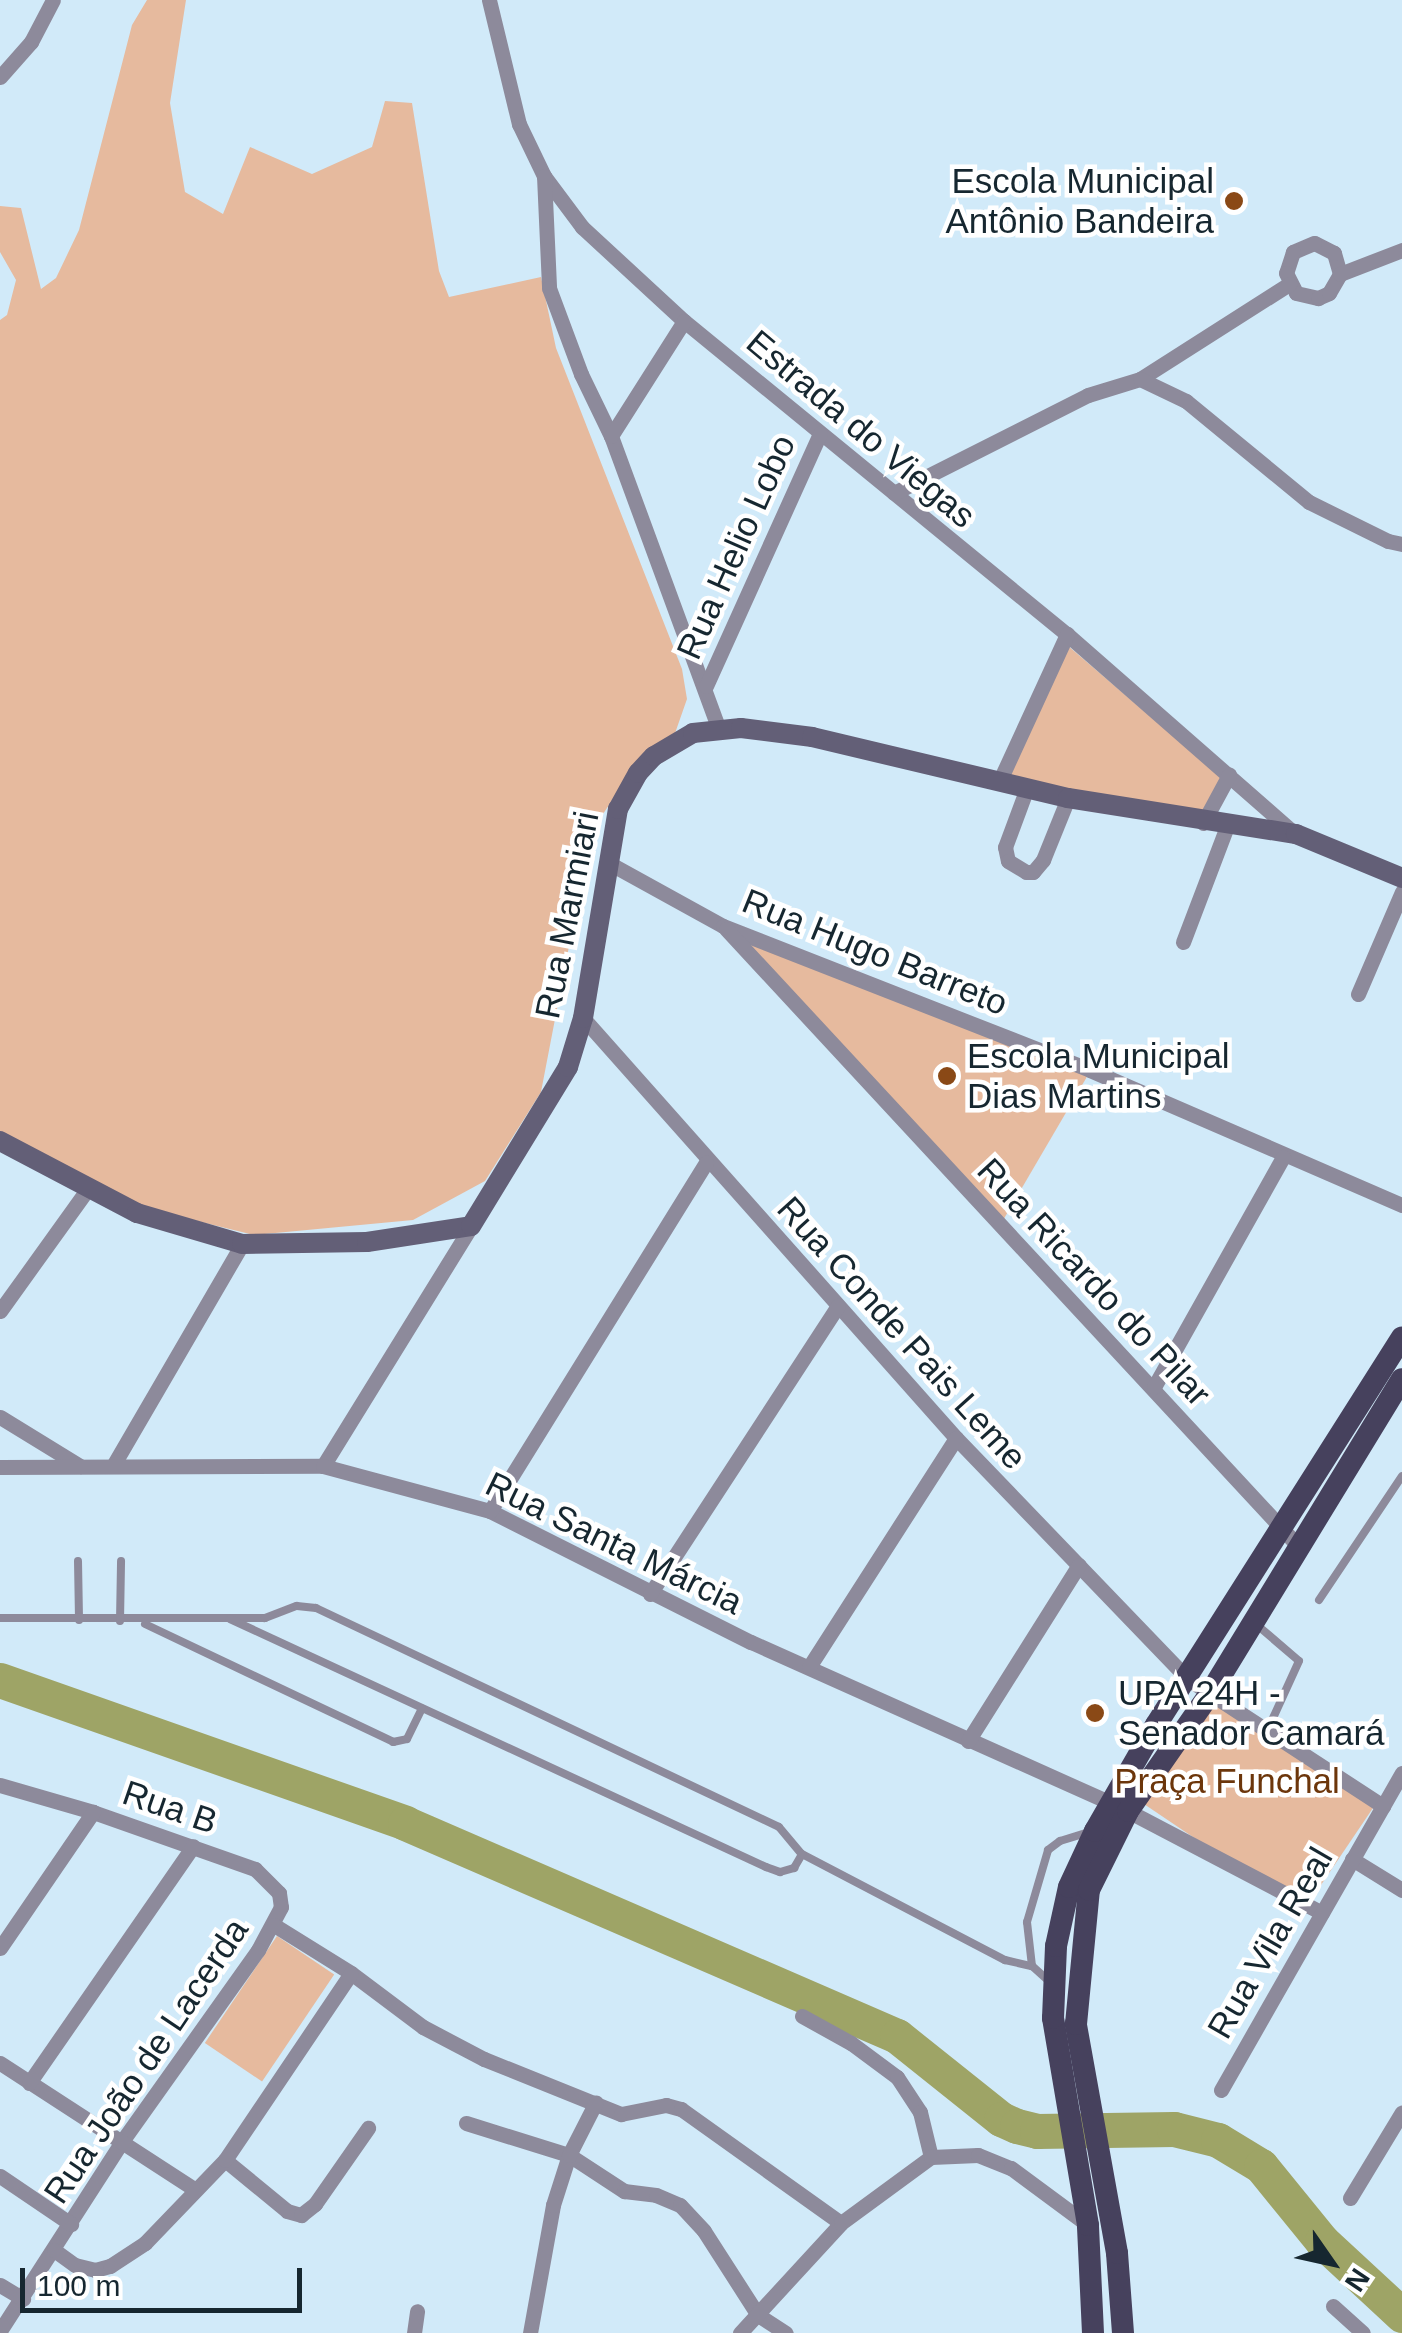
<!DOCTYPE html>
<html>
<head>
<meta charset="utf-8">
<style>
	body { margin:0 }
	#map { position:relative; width:1402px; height:2333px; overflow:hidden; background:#d1eaf9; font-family:Arial,sans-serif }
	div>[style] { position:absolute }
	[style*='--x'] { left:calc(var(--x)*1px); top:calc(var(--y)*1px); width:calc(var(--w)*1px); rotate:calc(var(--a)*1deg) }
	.green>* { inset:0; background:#e6ba9e; transform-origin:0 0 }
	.river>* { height:35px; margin:-17.5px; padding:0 17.5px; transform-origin:17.5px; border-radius:17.5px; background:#9ea466 }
	.lane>* { height:8px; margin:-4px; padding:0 4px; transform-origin:4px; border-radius:4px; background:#8d8a9b }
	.street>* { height:15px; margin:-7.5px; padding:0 7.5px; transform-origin:7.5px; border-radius:7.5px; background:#8d8a9b }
	.secondary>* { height:20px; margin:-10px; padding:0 10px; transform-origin:10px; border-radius:10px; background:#635f77 }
	.primary>* { height:22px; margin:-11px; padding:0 11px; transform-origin:11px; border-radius:11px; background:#46415d }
	.dots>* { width:28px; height:28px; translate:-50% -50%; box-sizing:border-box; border:5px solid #fff; border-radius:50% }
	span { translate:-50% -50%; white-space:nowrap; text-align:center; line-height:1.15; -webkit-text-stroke:9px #fff; paint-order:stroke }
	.poi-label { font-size:35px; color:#162730 }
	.right { translate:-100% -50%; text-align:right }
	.left { translate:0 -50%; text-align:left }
	.street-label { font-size:35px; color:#162730 }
	.park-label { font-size:35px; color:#6c360b }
	.north { position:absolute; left:1282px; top:2213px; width:100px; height:100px; -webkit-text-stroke:8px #fff; paint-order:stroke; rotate:124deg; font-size:28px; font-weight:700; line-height:40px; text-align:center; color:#162730 }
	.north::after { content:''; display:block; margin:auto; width:35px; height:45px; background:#162730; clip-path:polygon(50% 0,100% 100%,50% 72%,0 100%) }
	.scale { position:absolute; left:20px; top:2268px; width:282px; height:45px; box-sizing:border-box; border:5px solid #162730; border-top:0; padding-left:12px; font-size:30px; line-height:35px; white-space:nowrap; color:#162730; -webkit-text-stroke:8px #fff; paint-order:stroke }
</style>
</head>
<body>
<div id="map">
	<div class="green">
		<div style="clip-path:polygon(147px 0,186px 0,170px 103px,185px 192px,223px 214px,250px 147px,312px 174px,372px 147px,385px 101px,412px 103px,439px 271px,449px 297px,541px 277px,556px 348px,682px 669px,687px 699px,673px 739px,627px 778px,591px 832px,541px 1092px,485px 1181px,413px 1220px,254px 1235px,140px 1207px,0 1134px,0 320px,7px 315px,16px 280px,0 252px,0 206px,21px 208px,41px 289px,56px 278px,79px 230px,132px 25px)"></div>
		<div style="clip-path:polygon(1067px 645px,1221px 777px,1202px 816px,1008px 780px)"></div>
		<div style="clip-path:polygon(738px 935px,1088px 1075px,1002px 1222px)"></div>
		<div style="left:1209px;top:1697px;width:198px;height:125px;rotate:34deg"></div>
		<div style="left:277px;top:1936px;width:69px;height:129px;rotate:34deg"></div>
	</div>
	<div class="river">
		<div style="--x:0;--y:1680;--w:430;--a:19.4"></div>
		<div style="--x:405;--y:1823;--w:536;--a:23.41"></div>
		<div style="--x:897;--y:2036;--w:133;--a:38.6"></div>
		<div style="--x:1001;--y:2119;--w:17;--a:24"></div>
		<div style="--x:1017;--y:2126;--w:21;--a:14"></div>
		<div style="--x:1037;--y:2131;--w:137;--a:-0.8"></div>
		<div style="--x:1174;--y:2129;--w:45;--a:14"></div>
		<div style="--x:1218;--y:2140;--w:50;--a:31.2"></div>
		<div style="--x:1261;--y:2166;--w:97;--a:50.9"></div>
		<div style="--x:1322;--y:2241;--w:109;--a:42.8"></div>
	</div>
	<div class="lane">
		<div style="--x:78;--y:1561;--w:59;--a:89"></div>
		<div style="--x:1319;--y:1600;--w:149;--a:-56.2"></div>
		<div style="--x:0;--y:1618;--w:265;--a:0"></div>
		<div style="--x:265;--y:1618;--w:34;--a:-21"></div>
		<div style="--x:297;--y:1606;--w:19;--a:6"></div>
		<div style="--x:316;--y:1608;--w:512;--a:25.31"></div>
		<div style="--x:779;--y:1827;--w:35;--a:50"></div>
		<div style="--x:802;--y:1854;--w:229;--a:27.6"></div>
		<div style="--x:1005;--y:1960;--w:28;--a:13"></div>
		<div style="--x:230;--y:1619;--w:591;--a:24.83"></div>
		<div style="--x:766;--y:1867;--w:15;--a:20"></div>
		<div style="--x:780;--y:1872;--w:15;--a:-16"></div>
		<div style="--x:794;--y:1868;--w:16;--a:-60"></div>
		<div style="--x:120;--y:1621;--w:60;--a:-89"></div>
		<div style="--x:145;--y:1624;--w:275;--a:25.4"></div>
		<div style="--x:393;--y:1742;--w:14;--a:-12"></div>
		<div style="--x:407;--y:1739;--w:34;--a:-64"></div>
		<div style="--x:1257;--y:1625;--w:55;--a:40.6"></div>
		<div style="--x:1299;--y:1661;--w:75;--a:114.5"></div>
		<div style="--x:1051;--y:1983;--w:25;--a:-138"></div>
		<div style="--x:1032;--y:1966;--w:44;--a:-96.5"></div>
		<div style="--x:1027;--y:1922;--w:75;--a:-73.7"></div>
		<div style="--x:1048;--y:1850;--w:15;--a:-37"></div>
		<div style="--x:1060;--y:1841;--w:31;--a:-17"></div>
	</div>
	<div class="street">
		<div style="--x:489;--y:0;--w:128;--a:76.4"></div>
		<div style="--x:519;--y:124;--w:58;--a:64.3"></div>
		<div style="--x:544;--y:176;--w:64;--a:53.3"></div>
		<div style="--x:582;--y:227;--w:139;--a:42.7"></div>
		<div style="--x:684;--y:321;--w:497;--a:39.3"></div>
		<div style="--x:1069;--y:636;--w:300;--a:41.2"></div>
		<div style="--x:0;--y:77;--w:47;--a:-48.5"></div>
		<div style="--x:31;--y:42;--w:47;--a:-62.4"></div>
		<div style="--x:544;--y:176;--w:112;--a:87.4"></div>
		<div style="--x:549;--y:288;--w:92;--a:69.6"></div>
		<div style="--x:581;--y:374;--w:69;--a:64.2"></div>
		<div style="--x:611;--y:436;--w:312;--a:69.8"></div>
		<div style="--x:1340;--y:274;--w:22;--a:-106"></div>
		<div style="--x:1334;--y:253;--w:22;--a:-153"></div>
		<div style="--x:1314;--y:243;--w:23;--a:157"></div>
		<div style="--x:1293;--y:252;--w:22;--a:108"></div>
		<div style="--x:1286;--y:273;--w:22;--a:63"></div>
		<div style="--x:1296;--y:293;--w:23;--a:13"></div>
		<div style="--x:1318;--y:298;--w:12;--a:-24"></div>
		<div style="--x:1329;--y:293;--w:22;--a:-60"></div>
		<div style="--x:1340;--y:274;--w:66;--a:-21.2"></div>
		<div style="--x:1140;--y:379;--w:177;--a:-32.5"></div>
		<div style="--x:611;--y:436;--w:136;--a:-57.6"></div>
		<div style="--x:894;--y:493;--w:217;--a:-26.8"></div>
		<div style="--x:1088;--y:395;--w:54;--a:-17.1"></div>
		<div style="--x:1140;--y:379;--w:51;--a:25.6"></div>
		<div style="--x:1186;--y:401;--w:159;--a:39.4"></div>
		<div style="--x:1309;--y:502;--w:88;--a:26.3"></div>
		<div style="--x:1388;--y:541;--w:14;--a:12"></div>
		<div style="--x:706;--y:686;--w:277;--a:-65.7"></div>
		<div style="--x:1000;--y:780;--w:161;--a:-65.3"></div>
		<div style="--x:1027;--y:788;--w:63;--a:110.4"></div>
		<div style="--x:1005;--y:847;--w:14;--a:78"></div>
		<div style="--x:1008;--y:861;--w:21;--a:31"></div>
		<div style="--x:1026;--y:872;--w:7;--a:0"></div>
		<div style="--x:1033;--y:872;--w:16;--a:-50"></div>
		<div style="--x:1043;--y:860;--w:67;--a:-68"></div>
		<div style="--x:1203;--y:823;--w:55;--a:-61.6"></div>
		<div style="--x:607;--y:862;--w:132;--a:28.9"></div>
		<div style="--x:723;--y:926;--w:394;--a:21.4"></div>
		<div style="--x:1090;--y:1070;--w:340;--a:23.4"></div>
		<div style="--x:726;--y:929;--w:843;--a:47.16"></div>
		<div style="--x:1183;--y:942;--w:124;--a:-69.2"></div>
		<div style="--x:1358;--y:994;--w:111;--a:-66.7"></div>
		<div style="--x:583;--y:1018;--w:562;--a:48.39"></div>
		<div style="--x:956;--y:1438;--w:335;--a:46.1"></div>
		<div style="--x:1188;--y:1679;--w:233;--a:33.1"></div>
		<div style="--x:0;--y:1311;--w:149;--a:-54.3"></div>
		<div style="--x:1154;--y:1387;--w:264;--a:-60.7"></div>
		<div style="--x:0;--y:1417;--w:94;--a:31.5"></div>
		<div style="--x:114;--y:1464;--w:255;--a:-59.8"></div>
		<div style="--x:323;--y:1466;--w:282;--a:-58.3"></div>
		<div style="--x:0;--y:1467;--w:323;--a:-0.2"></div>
		<div style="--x:323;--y:1466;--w:173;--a:15.1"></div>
		<div style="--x:490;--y:1511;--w:292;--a:26.7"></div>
		<div style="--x:751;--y:1642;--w:413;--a:24.1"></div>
		<div style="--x:1128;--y:1811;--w:219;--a:27.7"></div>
		<div style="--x:490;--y:1511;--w:410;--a:-58.2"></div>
		<div style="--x:650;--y:1594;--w:344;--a:-56.9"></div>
		<div style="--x:809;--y:1667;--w:272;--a:-57.3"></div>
		<div style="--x:968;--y:1741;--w:208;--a:-57.8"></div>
		<div style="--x:0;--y:1785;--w:97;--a:16.2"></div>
		<div style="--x:93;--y:1812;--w:172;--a:19.4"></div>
		<div style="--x:255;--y:1869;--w:34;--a:45"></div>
		<div style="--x:279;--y:1893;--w:14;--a:82"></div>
		<div style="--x:281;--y:1907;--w:49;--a:118.1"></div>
		<div style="--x:258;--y:1950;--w:237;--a:125.4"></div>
		<div style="--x:121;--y:2143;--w:224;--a:122.8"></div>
		<div style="--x:1352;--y:1859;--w:59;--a:31.8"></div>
		<div style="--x:274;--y:1925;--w:91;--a:31.9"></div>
		<div style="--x:351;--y:1973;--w:90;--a:36.9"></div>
		<div style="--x:423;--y:2027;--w:69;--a:27.7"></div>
		<div style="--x:484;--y:2059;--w:148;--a:21.9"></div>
		<div style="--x:621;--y:2114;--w:46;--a:-11.3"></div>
		<div style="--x:666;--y:2105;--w:16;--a:15"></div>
		<div style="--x:681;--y:2109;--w:196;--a:35.5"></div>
		<div style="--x:0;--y:1948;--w:165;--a:-55.6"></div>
		<div style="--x:802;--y:2016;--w:56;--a:28.9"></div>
		<div style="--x:851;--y:2043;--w:57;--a:36.5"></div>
		<div style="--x:897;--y:2077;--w:42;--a:56.7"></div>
		<div style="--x:920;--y:2112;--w:46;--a:76.3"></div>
		<div style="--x:0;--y:2063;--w:231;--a:33"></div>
		<div style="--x:29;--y:2083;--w:288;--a:-55.3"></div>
		<div style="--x:1221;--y:2090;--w:365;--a:-60.3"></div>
		<div style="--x:466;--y:2123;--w:108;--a:17.3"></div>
		<div style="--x:569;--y:2155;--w:66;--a:33.2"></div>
		<div style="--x:624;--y:2191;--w:32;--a:7"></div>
		<div style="--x:656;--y:2195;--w:26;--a:23"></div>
		<div style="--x:680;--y:2205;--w:35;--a:47"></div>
		<div style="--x:704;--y:2231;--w:100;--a:57.3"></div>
		<div style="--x:758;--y:2315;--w:33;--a:33"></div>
		<div style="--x:225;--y:2160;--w:80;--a:39.4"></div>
		<div style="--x:287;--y:2211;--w:15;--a:16"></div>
		<div style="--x:301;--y:2215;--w:18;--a:-38"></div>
		<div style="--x:315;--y:2204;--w:93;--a:-55.1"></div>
		<div style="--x:0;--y:2176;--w:86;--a:34.1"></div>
		<div style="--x:1350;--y:2198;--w:100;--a:-58.8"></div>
		<div style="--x:54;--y:2250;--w:26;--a:36"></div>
		<div style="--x:75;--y:2265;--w:21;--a:14"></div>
		<div style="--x:95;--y:2270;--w:16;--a:-15"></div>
		<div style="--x:110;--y:2266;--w:42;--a:-33.3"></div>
		<div style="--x:145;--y:2243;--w:115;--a:-46.1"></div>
		<div style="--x:225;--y:2160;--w:225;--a:-56"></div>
		<div style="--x:0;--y:2285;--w:27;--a:31"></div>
		<div style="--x:1333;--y:2306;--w:40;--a:42"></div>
		<div style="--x:414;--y:2333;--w:22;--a:-82"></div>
		<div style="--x:530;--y:2333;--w:130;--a:-79.8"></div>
		<div style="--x:553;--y:2205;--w:52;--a:-72.3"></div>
		<div style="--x:569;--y:2155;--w:59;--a:-63"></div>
		<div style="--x:740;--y:2333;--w:149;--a:-47.4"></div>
		<div style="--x:841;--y:2223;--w:112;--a:-36.3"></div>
		<div style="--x:931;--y:2157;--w:47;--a:-2.4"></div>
		<div style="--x:978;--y:2155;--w:35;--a:22"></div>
		<div style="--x:1011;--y:2168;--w:96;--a:36.5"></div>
	</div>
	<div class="secondary">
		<div style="--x:0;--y:1141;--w:155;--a:27.7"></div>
		<div style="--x:137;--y:1213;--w:109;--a:16.4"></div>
		<div style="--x:242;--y:1244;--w:125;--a:-0.9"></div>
		<div style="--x:367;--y:1242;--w:105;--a:-8.7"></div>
		<div style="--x:471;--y:1226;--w:186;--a:-58.6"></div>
		<div style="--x:568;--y:1067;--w:51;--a:-73"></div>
		<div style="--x:583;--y:1018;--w:212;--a:-80.5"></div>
		<div style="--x:618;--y:809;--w:41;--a:-60.9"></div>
		<div style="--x:638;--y:773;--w:23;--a:-47"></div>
		<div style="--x:654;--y:756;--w:45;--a:-30.5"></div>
		<div style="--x:693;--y:733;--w:48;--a:-5.9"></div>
		<div style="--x:741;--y:728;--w:72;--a:7.2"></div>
		<div style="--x:812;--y:737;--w:263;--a:13.4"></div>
		<div style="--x:1068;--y:798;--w:231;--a:9"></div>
		<div style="--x:1296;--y:834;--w:115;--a:22.5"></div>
	</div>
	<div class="primary">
		<div style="--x:1093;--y:2333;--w:108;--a:-92.7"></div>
		<div style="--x:1088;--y:2225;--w:210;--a:-99.6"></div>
		<div style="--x:1053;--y:2018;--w:72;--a:-87.6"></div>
		<div style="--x:1056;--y:1946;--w:60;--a:-77.6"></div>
		<div style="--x:1069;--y:1887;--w:62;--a:-65.1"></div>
		<div style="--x:1095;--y:1831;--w:122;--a:-60.1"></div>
		<div style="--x:1156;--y:1725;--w:459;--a:-57.6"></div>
		<div style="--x:1123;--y:2333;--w:80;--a:-94.3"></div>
		<div style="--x:1117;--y:2253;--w:233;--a:-100.2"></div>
		<div style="--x:1076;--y:2024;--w:135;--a:-84.5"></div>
		<div style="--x:1089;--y:1890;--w:88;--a:-63.7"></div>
		<div style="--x:1128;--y:1811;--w:141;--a:-55.1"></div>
		<div style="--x:1209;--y:1695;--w:370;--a:-58.6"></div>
	</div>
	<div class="dots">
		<div style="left:1234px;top:201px;background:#8a4916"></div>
		<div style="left:947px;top:1076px;background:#8a4916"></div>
		<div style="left:1095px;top:1713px;background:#8a4916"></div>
	</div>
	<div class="poi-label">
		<span class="right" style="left:1214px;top:201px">Escola Municipal<br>Antônio Bandeira</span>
		<span class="left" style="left:967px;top:1076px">Escola Municipal<br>Dias Martins</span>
		<span class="left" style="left:1118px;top:1713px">UPA 24H -<br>Senador Camará</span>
	</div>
	<div class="street-label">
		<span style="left:861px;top:429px;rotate:40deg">Estrada do Viegas</span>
		<span style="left:736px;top:547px;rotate:-66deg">Rua Helio Lobo</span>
		<span style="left:567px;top:915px;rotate:-79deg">Rua Marmiari</span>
		<span style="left:875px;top:952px;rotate:22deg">Rua Hugo Barreto</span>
		<span style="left:1094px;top:1282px;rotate:47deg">Rua Ricardo do Pilar</span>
		<span style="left:902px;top:1333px;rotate:48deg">Rua Conde Pais Leme</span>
		<span style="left:614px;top:1543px;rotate:26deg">Rua Santa Márcia</span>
		<span style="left:170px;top:1807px;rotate:19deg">Rua B</span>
		<span style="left:1270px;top:1943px;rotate:-60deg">Rua Vila Real</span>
		<span style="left:146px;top:2061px;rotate:-56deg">Rua João de Lacerda</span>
	</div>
	<div class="park-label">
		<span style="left:1227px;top:1781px">Praça Funchal</span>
	</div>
	<div class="north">N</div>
	<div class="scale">100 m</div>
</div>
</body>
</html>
